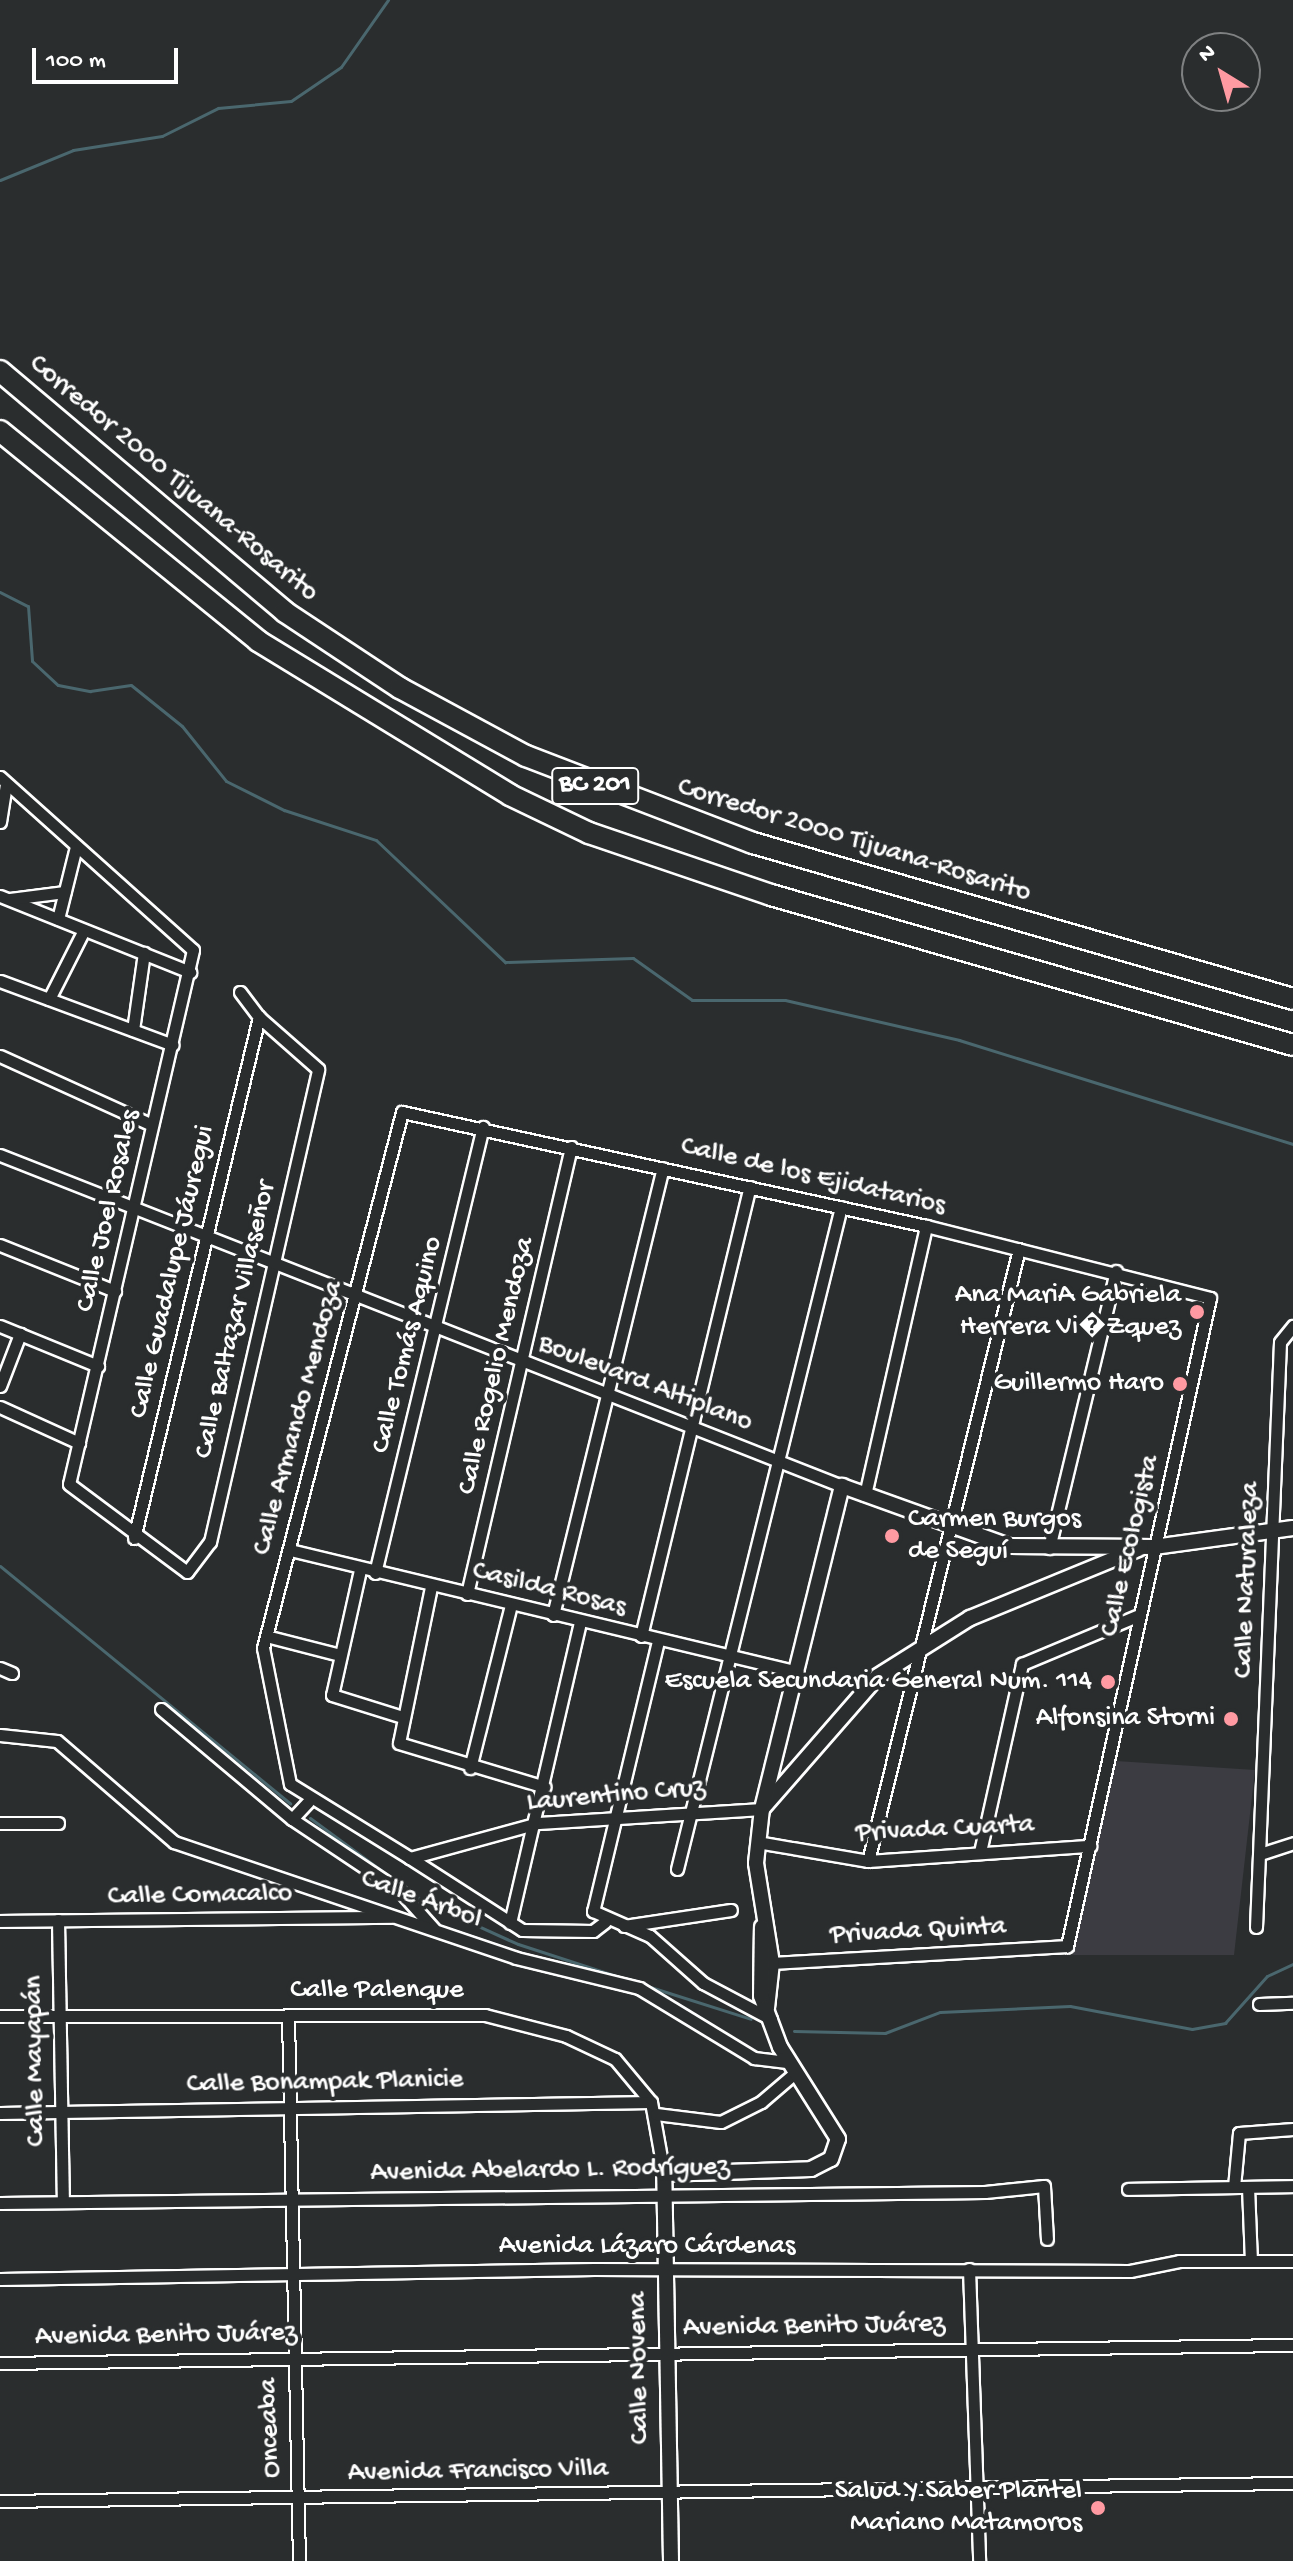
<!DOCTYPE html>
<html>
<head>
<meta charset="utf-8">
<style>
	body { margin:0 }
	#map { position:relative; width:1293px; height:2561px; overflow:hidden; background:#2a2d2e; font-family:"Gochi Hand",sans-serif }
	div>[style] { position:absolute }
	[style*='--x'] { left:calc(var(--x)*1px); top:calc(var(--y)*1px); width:calc(var(--w)*1px); rotate:calc(var(--a)*1deg) }
	.built>* { inset:0; background:#3c3c42 }
	.stream>* { height:3px; margin:-1.5px; padding:0 1.5px; transform-origin:1.5px; border-radius:1.5px; background:#4a676e }
	.roads { filter:drop-shadow(2px 0 #fff) drop-shadow(-2px 0 #fff) drop-shadow(0 2px #fff) drop-shadow(0 -2px #fff) }
	.minor>* { height:11px; margin:-5.5px; padding:0 5.5px; transform-origin:5.5px; border-radius:5.5px; background:#2a2d2e }
	.tertiary>* { height:14px; margin:-7px; padding:0 7px; transform-origin:7px; border-radius:7px; background:#2a2d2e }
	.motorway>* { height:20px; margin:-10px; padding:0 10px; transform-origin:10px; border-radius:10px; background:#2a2d2e }
	.dots>* { width:22px; height:22px; translate:-50% -50%; box-sizing:border-box; border:4px solid #2a2d2e; border-radius:50% }
	span { translate:-50% -50%; white-space:nowrap; text-align:center; line-height:1.15; -webkit-text-stroke:8px #2a2d2e; paint-order:stroke }
	.shield-label span { padding:2px 6px; background:#2a2d2e; border:2px solid; border-radius:6px; -webkit-text-stroke-width:0 }
	.shield-label { font-size:26px; color:#fff; font-weight:700 }
	.street-label { font-size:28px; color:#fff }
	.poi-label { font-size:28px; color:#fff }
	.right { translate:-100% -50%; text-align:right }
	.left { translate:0 -50%; text-align:left }
	.north { position:absolute; left:1181px; top:32px; width:80px; height:80px; box-sizing:border-box; background:#2a2d2e; border:2px solid #7f8182; border-radius:50%; rotate:323deg; font-size:22px; font-weight:700; line-height:32px; text-align:center; color:#fff }
	.north::after { content:''; display:block; margin:auto; width:28px; height:36px; background:#ff9aa2; clip-path:polygon(50% 0,100% 100%,50% 72%,0 100%) }
	.scale { position:absolute; left:32px; top:48px; width:146px; height:36px; box-sizing:border-box; border:4px solid #fff; border-top:0; padding-left:10px; font-size:24px; line-height:28px; white-space:nowrap; color:#fff; -webkit-text-stroke:6px #2a2d2e; paint-order:stroke }
</style>
</head>
<body>
<div id="map">
	<div class="built">
		<div style="clip-path:polygon(1116px 1761px,1255px 1770px,1234px 1955px,1073px 1955px)"></div>
	</div>
	<div class="stream">
		<div style="--x:0;--y:180;--w:79;--a:-22.3"></div>
		<div style="--x:73;--y:150;--w:90;--a:-8.9"></div>
		<div style="--x:162;--y:136;--w:63;--a:-26.6"></div>
		<div style="--x:218;--y:108;--w:73;--a:-5.5"></div>
		<div style="--x:291;--y:101;--w:60;--a:-34.2"></div>
		<div style="--x:341;--y:67;--w:82;--a:-55"></div>
		<div style="--x:0;--y:592;--w:31;--a:27"></div>
		<div style="--x:28;--y:606;--w:55;--a:85.8"></div>
		<div style="--x:32;--y:661;--w:35;--a:43"></div>
		<div style="--x:58;--y:685;--w:33;--a:11"></div>
		<div style="--x:90;--y:691;--w:41;--a:-8.3"></div>
		<div style="--x:131;--y:685;--w:65;--a:38.8"></div>
		<div style="--x:182;--y:726;--w:70;--a:51.3"></div>
		<div style="--x:226;--y:781;--w:65;--a:26.6"></div>
		<div style="--x:284;--y:810;--w:97;--a:18.1"></div>
		<div style="--x:376;--y:840;--w:178;--a:43.4"></div>
		<div style="--x:505;--y:962;--w:128;--a:-1.8"></div>
		<div style="--x:633;--y:958;--w:72;--a:35.4"></div>
		<div style="--x:692;--y:1000;--w:93;--a:0"></div>
		<div style="--x:785;--y:1000;--w:179;--a:12.9"></div>
		<div style="--x:959;--y:1040;--w:350;--a:17.3"></div>
		<div style="--x:0;--y:1566;--w:375;--a:39.3"></div>
		<div style="--x:310;--y:1818;--w:140;--a:36.3"></div>
		<div style="--x:423;--y:1901;--w:104;--a:24.4"></div>
		<div style="--x:518;--y:1944;--w:117;--a:18"></div>
		<div style="--x:644;--y:1985;--w:112;--a:17.6"></div>
		<div style="--x:794;--y:2031;--w:91;--a:1.3"></div>
		<div style="--x:885;--y:2033;--w:59;--a:-20.9"></div>
		<div style="--x:940;--y:2012;--w:130;--a:-2.6"></div>
		<div style="--x:1070;--y:2006;--w:124;--a:10.7"></div>
		<div style="--x:1192;--y:2029;--w:34;--a:-10"></div>
		<div style="--x:1225;--y:2023;--w:63;--a:-48.2"></div>
		<div style="--x:1267;--y:1976;--w:29;--a:-25"></div>
	</div>
	<div class="roads">
		<div class="minor">
			<div style="--x:0;--y:777;--w:259;--a:41.9"></div>
			<div style="--x:193;--y:950;--w:548;--a:103.07"></div>
			<div style="--x:69;--y:1484;--w:147;--a:36.7"></div>
			<div style="--x:187;--y:1572;--w:38;--a:-53"></div>
			<div style="--x:210;--y:1542;--w:485;--a:-77.1"></div>
			<div style="--x:318;--y:1069;--w:79;--a:-138.6"></div>
			<div style="--x:0;--y:822;--w:39;--a:-81"></div>
			<div style="--x:0;--y:896;--w:205;--a:21.8"></div>
			<div style="--x:10;--y:899;--w:55;--a:-7.3"></div>
			<div style="--x:58;--y:919;--w:74;--a:-76"></div>
			<div style="--x:0;--y:981;--w:184;--a:20.3"></div>
			<div style="--x:240;--y:992;--w:31;--a:53"></div>
			<div style="--x:49;--y:999;--w:77;--a:-63.1"></div>
			<div style="--x:133;--y:1030;--w:78;--a:-81.9"></div>
			<div style="--x:0;--y:1056;--w:167;--a:24.4"></div>
			<div style="--x:0;--y:1155;--w:905;--a:21.46"></div>
			<div style="--x:0;--y:1245;--w:124;--a:21.8"></div>
			<div style="--x:0;--y:1326;--w:106;--a:22.2"></div>
			<div style="--x:0;--y:1386;--w:56;--a:-69"></div>
			<div style="--x:0;--y:1407;--w:87;--a:24.5"></div>
			<div style="--x:865;--y:1495;--w:276;--a:-77.2"></div>
			<div style="--x:134;--y:1538;--w:536;--a:-76.51"></div>
			<div style="--x:1049;--y:1548;--w:285;--a:-76.4"></div>
			<div style="--x:290;--y:1550;--w:522;--a:13.5"></div>
			<div style="--x:360;--y:1570;--w:128;--a:102.6"></div>
			<div style="--x:332;--y:1695;--w:73;--a:17.4"></div>
			<div style="--x:375;--y:1573;--w:459;--a:-76.4"></div>
			<div style="--x:431;--y:1587;--w:159;--a:101.6"></div>
			<div style="--x:399;--y:1743;--w:152;--a:16.8"></div>
			<div style="--x:467;--y:1594;--w:459;--a:-76.9"></div>
			<div style="--x:553;--y:1615;--w:460;--a:-76.2"></div>
			<div style="--x:266;--y:1636;--w:76;--a:14.4"></div>
			<div style="--x:641;--y:1636;--w:462;--a:-76.4"></div>
			<div style="--x:658;--y:1641;--w:278;--a:103.5"></div>
			<div style="--x:593;--y:1911;--w:62;--a:23.7"></div>
			<div style="--x:650;--y:1936;--w:71;--a:41.6"></div>
			<div style="--x:703;--y:1983;--w:77;--a:27.9"></div>
			<div style="--x:0;--y:1668;--w:13;--a:23"></div>
			<div style="--x:161;--y:1709;--w:171;--a:40"></div>
			<div style="--x:292;--y:1819;--w:130;--a:33.7"></div>
			<div style="--x:400;--y:1891;--w:51;--a:48.2"></div>
			<div style="--x:0;--y:1735;--w:57;--a:6"></div>
			<div style="--x:57;--y:1741;--w:155;--a:40.8"></div>
			<div style="--x:174;--y:1842;--w:361;--a:18.7"></div>
			<div style="--x:516;--y:1958;--w:127;--a:13.7"></div>
			<div style="--x:639;--y:1988;--w:135;--a:31.3"></div>
			<div style="--x:754;--y:2058;--w:35;--a:7"></div>
			<div style="--x:470;--y:1768;--w:168;--a:-75.9"></div>
			<div style="--x:762;--y:1809;--w:224;--a:176.4"></div>
			<div style="--x:538;--y:1823;--w:133;--a:164.7"></div>
			<div style="--x:410;--y:1858;--w:141;--a:-148.3"></div>
			<div style="--x:290;--y:1784;--w:139;--a:-101.2"></div>
			<div style="--x:263;--y:1648;--w:554;--a:-75.46"></div>
			<div style="--x:402;--y:1112;--w:536;--a:12.27"></div>
			<div style="--x:926;--y:1226;--w:293;--a:14.2"></div>
			<div style="--x:1210;--y:1298;--w:664;--a:102.44"></div>
			<div style="--x:1067;--y:1946;--w:295;--a:176.7"></div>
			<div style="--x:292;--y:1819;--w:23;--a:-47"></div>
			<div style="--x:0;--y:1823;--w:58;--a:0"></div>
			<div style="--x:757;--y:1842;--w:113;--a:9.7"></div>
			<div style="--x:868;--y:1861;--w:223;--a:-3.9"></div>
			<div style="--x:980;--y:1852;--w:193;--a:-77.4"></div>
			<div style="--x:1022;--y:1664;--w:127;--a:-22.7"></div>
			<div style="--x:1263;--y:1853;--w:32;--a:-18"></div>
			<div style="--x:410;--y:1858;--w:133;--a:32.7"></div>
			<div style="--x:522;--y:1930;--w:71;--a:0.8"></div>
			<div style="--x:593;--y:1931;--w:15;--a:-37"></div>
			<div style="--x:868;--y:1861;--w:630;--a:-76.14"></div>
			<div style="--x:677;--y:1869;--w:682;--a:-76.09"></div>
			<div style="--x:58;--y:1920;--w:281;--a:89"></div>
			<div style="--x:0;--y:1921;--w:391;--a:-0.6"></div>
			<div style="--x:510;--y:1923;--w:310;--a:-76.9"></div>
			<div style="--x:624;--y:1926;--w:108;--a:-8.5"></div>
			<div style="--x:1256;--y:1927;--w:585;--a:-87.65"></div>
			<div style="--x:1280;--y:1342;--w:21;--a:-51"></div>
			<div style="--x:1259;--y:2004;--w:34;--a:-2"></div>
			<div style="--x:288;--y:2015;--w:546;--a:88.85"></div>
			<div style="--x:0;--y:2016;--w:485;--a:-0.1"></div>
			<div style="--x:485;--y:2015;--w:84;--a:14.5"></div>
			<div style="--x:566;--y:2036;--w:54;--a:25.1"></div>
			<div style="--x:615;--y:2059;--w:56;--a:50.1"></div>
			<div style="--x:651;--y:2102;--w:73;--a:79.8"></div>
			<div style="--x:0;--y:2113;--w:651;--a:-0.97"></div>
			<div style="--x:656;--y:2114;--w:65;--a:7"></div>
			<div style="--x:721;--y:2122;--w:45;--a:-26.6"></div>
			<div style="--x:761;--y:2102;--w:46;--a:-40.6"></div>
			<div style="--x:1234;--y:2187;--w:54;--a:-84.7"></div>
			<div style="--x:1239;--y:2133;--w:54;--a:-4.2"></div>
			<div style="--x:1248;--y:2187;--w:74;--a:87.7"></div>
			<div style="--x:1128;--y:2189;--w:165;--a:-1"></div>
			<div style="--x:0;--y:2203;--w:985;--a:-0.64"></div>
			<div style="--x:985;--y:2192;--w:59;--a:-5.8"></div>
			<div style="--x:1044;--y:2186;--w:53;--a:86.8"></div>
			<div style="--x:969;--y:2269;--w:292;--a:88"></div>
			<div style="--x:0;--y:2279;--w:594;--a:-0.96"></div>
			<div style="--x:594;--y:2269;--w:536;--a:0.21"></div>
			<div style="--x:1130;--y:2271;--w:50;--a:-11.5"></div>
			<div style="--x:1179;--y:2261;--w:114;--a:0"></div>
			<div style="--x:0;--y:2363;--w:1293;--a:-0.8"></div>
			<div style="--x:0;--y:2501;--w:1293;--a:-0.8"></div>
		</div>
		<div class="tertiary">
			<div style="--x:762;--y:1809;--w:176;--a:-48.9"></div>
			<div style="--x:878;--y:1676;--w:109;--a:-32.2"></div>
			<div style="--x:970;--y:1618;--w:182;--a:-22.3"></div>
			<div style="--x:767;--y:2008;--w:45;--a:-83.7"></div>
			<div style="--x:772;--y:1963;--w:101;--a:-99.1"></div>
			<div style="--x:756;--y:1863;--w:54;--a:-83.7"></div>
			<div style="--x:762;--y:1809;--w:333;--a:-76.1"></div>
			<div style="--x:842;--y:1486;--w:177;--a:19.8"></div>
			<div style="--x:1009;--y:1546;--w:145;--a:0.4"></div>
			<div style="--x:1154;--y:1547;--w:140;--a:-7.8"></div>
			<div style="--x:671;--y:2561;--w:387;--a:-91"></div>
			<div style="--x:664;--y:2174;--w:147;--a:-1.9"></div>
			<div style="--x:811;--y:2169;--w:22;--a:-27"></div>
			<div style="--x:831;--y:2159;--w:21;--a:-71"></div>
			<div style="--x:838;--y:2139;--w:109;--a:-122.2"></div>
			<div style="--x:780;--y:2047;--w:54;--a:-110.4"></div>
			<div style="--x:761;--y:1996;--w:69;--a:-89.2"></div>
		</div>
		<div class="motorway">
			<div style="--x:0;--y:371;--w:373;--a:40.2"></div>
			<div style="--x:285;--y:612;--w:138;--a:33.5"></div>
			<div style="--x:400;--y:688;--w:143;--a:28.4"></div>
			<div style="--x:526;--y:756;--w:243;--a:21"></div>
			<div style="--x:753;--y:843;--w:562;--a:16.11"></div>
			<div style="--x:0;--y:431;--w:333;--a:39.1"></div>
			<div style="--x:258;--y:641;--w:295;--a:31.4"></div>
			<div style="--x:510;--y:795;--w:88;--a:25.7"></div>
			<div style="--x:589;--y:833;--w:192;--a:18.8"></div>
			<div style="--x:771;--y:895;--w:543;--a:16.03"></div>
		</div>
	</div>
	<div class="dots">
		<div style="left:1197px;top:1312px;background:#ff9aa2"></div>
		<div style="left:1180px;top:1384px;background:#ff9aa2"></div>
		<div style="left:892px;top:1536px;background:#ff9aa2"></div>
		<div style="left:1108px;top:1682px;background:#ff9aa2"></div>
		<div style="left:1231px;top:1719px;background:#ff9aa2"></div>
		<div style="left:1098px;top:2508px;background:#ff9aa2"></div>
	</div>
	<div class="shield-label">
		<span style="left:595px;top:786px">BC 201</span>
	</div>
	<div class="street-label">
		<span style="left:173px;top:479px;rotate:40deg">Corredor 2000 Tijuana-Rosarito</span>
		<span style="left:854px;top:841px;rotate:17deg">Corredor 2000 Tijuana-Rosarito</span>
		<span style="left:813px;top:1177px;rotate:13deg">Calle de los Ejidatarios</span>
		<span style="left:109px;top:1211px;rotate:-77deg">Calle Joel Rosales</span>
		<span style="left:173px;top:1272px;rotate:-77deg">Calle Guadalupe Jáuregui</span>
		<span style="left:236px;top:1320px;rotate:-77deg">Calle Baltazar Villaseñor</span>
		<span style="left:408px;top:1345px;rotate:-76deg">Calle Tomás Aquino</span>
		<span style="left:497px;top:1366px;rotate:-77deg">Calle Rogelio Mendoza</span>
		<span style="left:645px;top:1384px;rotate:21deg">Boulevard Altiplano</span>
		<span style="left:299px;top:1418px;rotate:-75deg">Calle Armando Mendoza</span>
		<span style="left:1131px;top:1546px;rotate:-77deg">Calle Ecologista</span>
		<span style="left:1248px;top:1580px;rotate:-88deg">Calle Naturaleza</span>
		<span style="left:549px;top:1590px;rotate:14deg">Casilda Rosas</span>
		<span style="left:616px;top:1796px;rotate:-5deg">Laurentino Cruz</span>
		<span style="left:945px;top:1830px;rotate:-3deg">Privada Cuarta</span>
		<span style="left:200px;top:1896px;rotate:-1deg">Calle Comacalco</span>
		<span style="left:421px;top:1900px;rotate:20deg">Calle Árbol</span>
		<span style="left:918px;top:1932px;rotate:-3deg">Privada Quinta</span>
		<span style="left:377px;top:1991px">Calle Palenque</span>
		<span style="left:36px;top:2061px;rotate:-91deg">Calle Mayapán</span>
		<span style="left:325px;top:2083px;rotate:-1deg">Calle Bonampak Planicie</span>
		<span style="left:550px;top:2171px;rotate:-1deg">Avenida Abelardo L. Rodríguez</span>
		<span style="left:647px;top:2247px">Avenida Lázaro Cárdenas</span>
		<span style="left:814px;top:2327px;rotate:-1deg">Avenida Benito Juárez</span>
		<span style="left:166px;top:2336px;rotate:-1deg">Avenida Benito Juárez</span>
		<span style="left:640px;top:2368px;rotate:-91deg">Calle Novena</span>
		<span style="left:271px;top:2428px;rotate:-92deg">Onceaba</span>
		<span style="left:478px;top:2472px;rotate:-1deg">Avenida Francisco Villa</span>
	</div>
	<div class="poi-label">
		<span class="right" style="left:1181px;top:1312px">Ana MariA Gabriela<br>Herrera Vi�Zquez</span>
		<span class="right" style="left:1164px;top:1384px">Guillermo Haro</span>
		<span class="left" style="left:908px;top:1536px">Carmen Burgos<br>de Seguí</span>
		<span class="right" style="left:1092px;top:1682px">Escuela Secundaria General Num. 114</span>
		<span class="right" style="left:1215px;top:1719px">Alfonsina Storni</span>
		<span class="right" style="left:1082px;top:2508px">Salud Y Saber Plantel<br>Mariano Matamoros</span>
	</div>
	<div class="north">N</div>
	<div class="scale">100 m</div>
</div>
</body>
</html>
